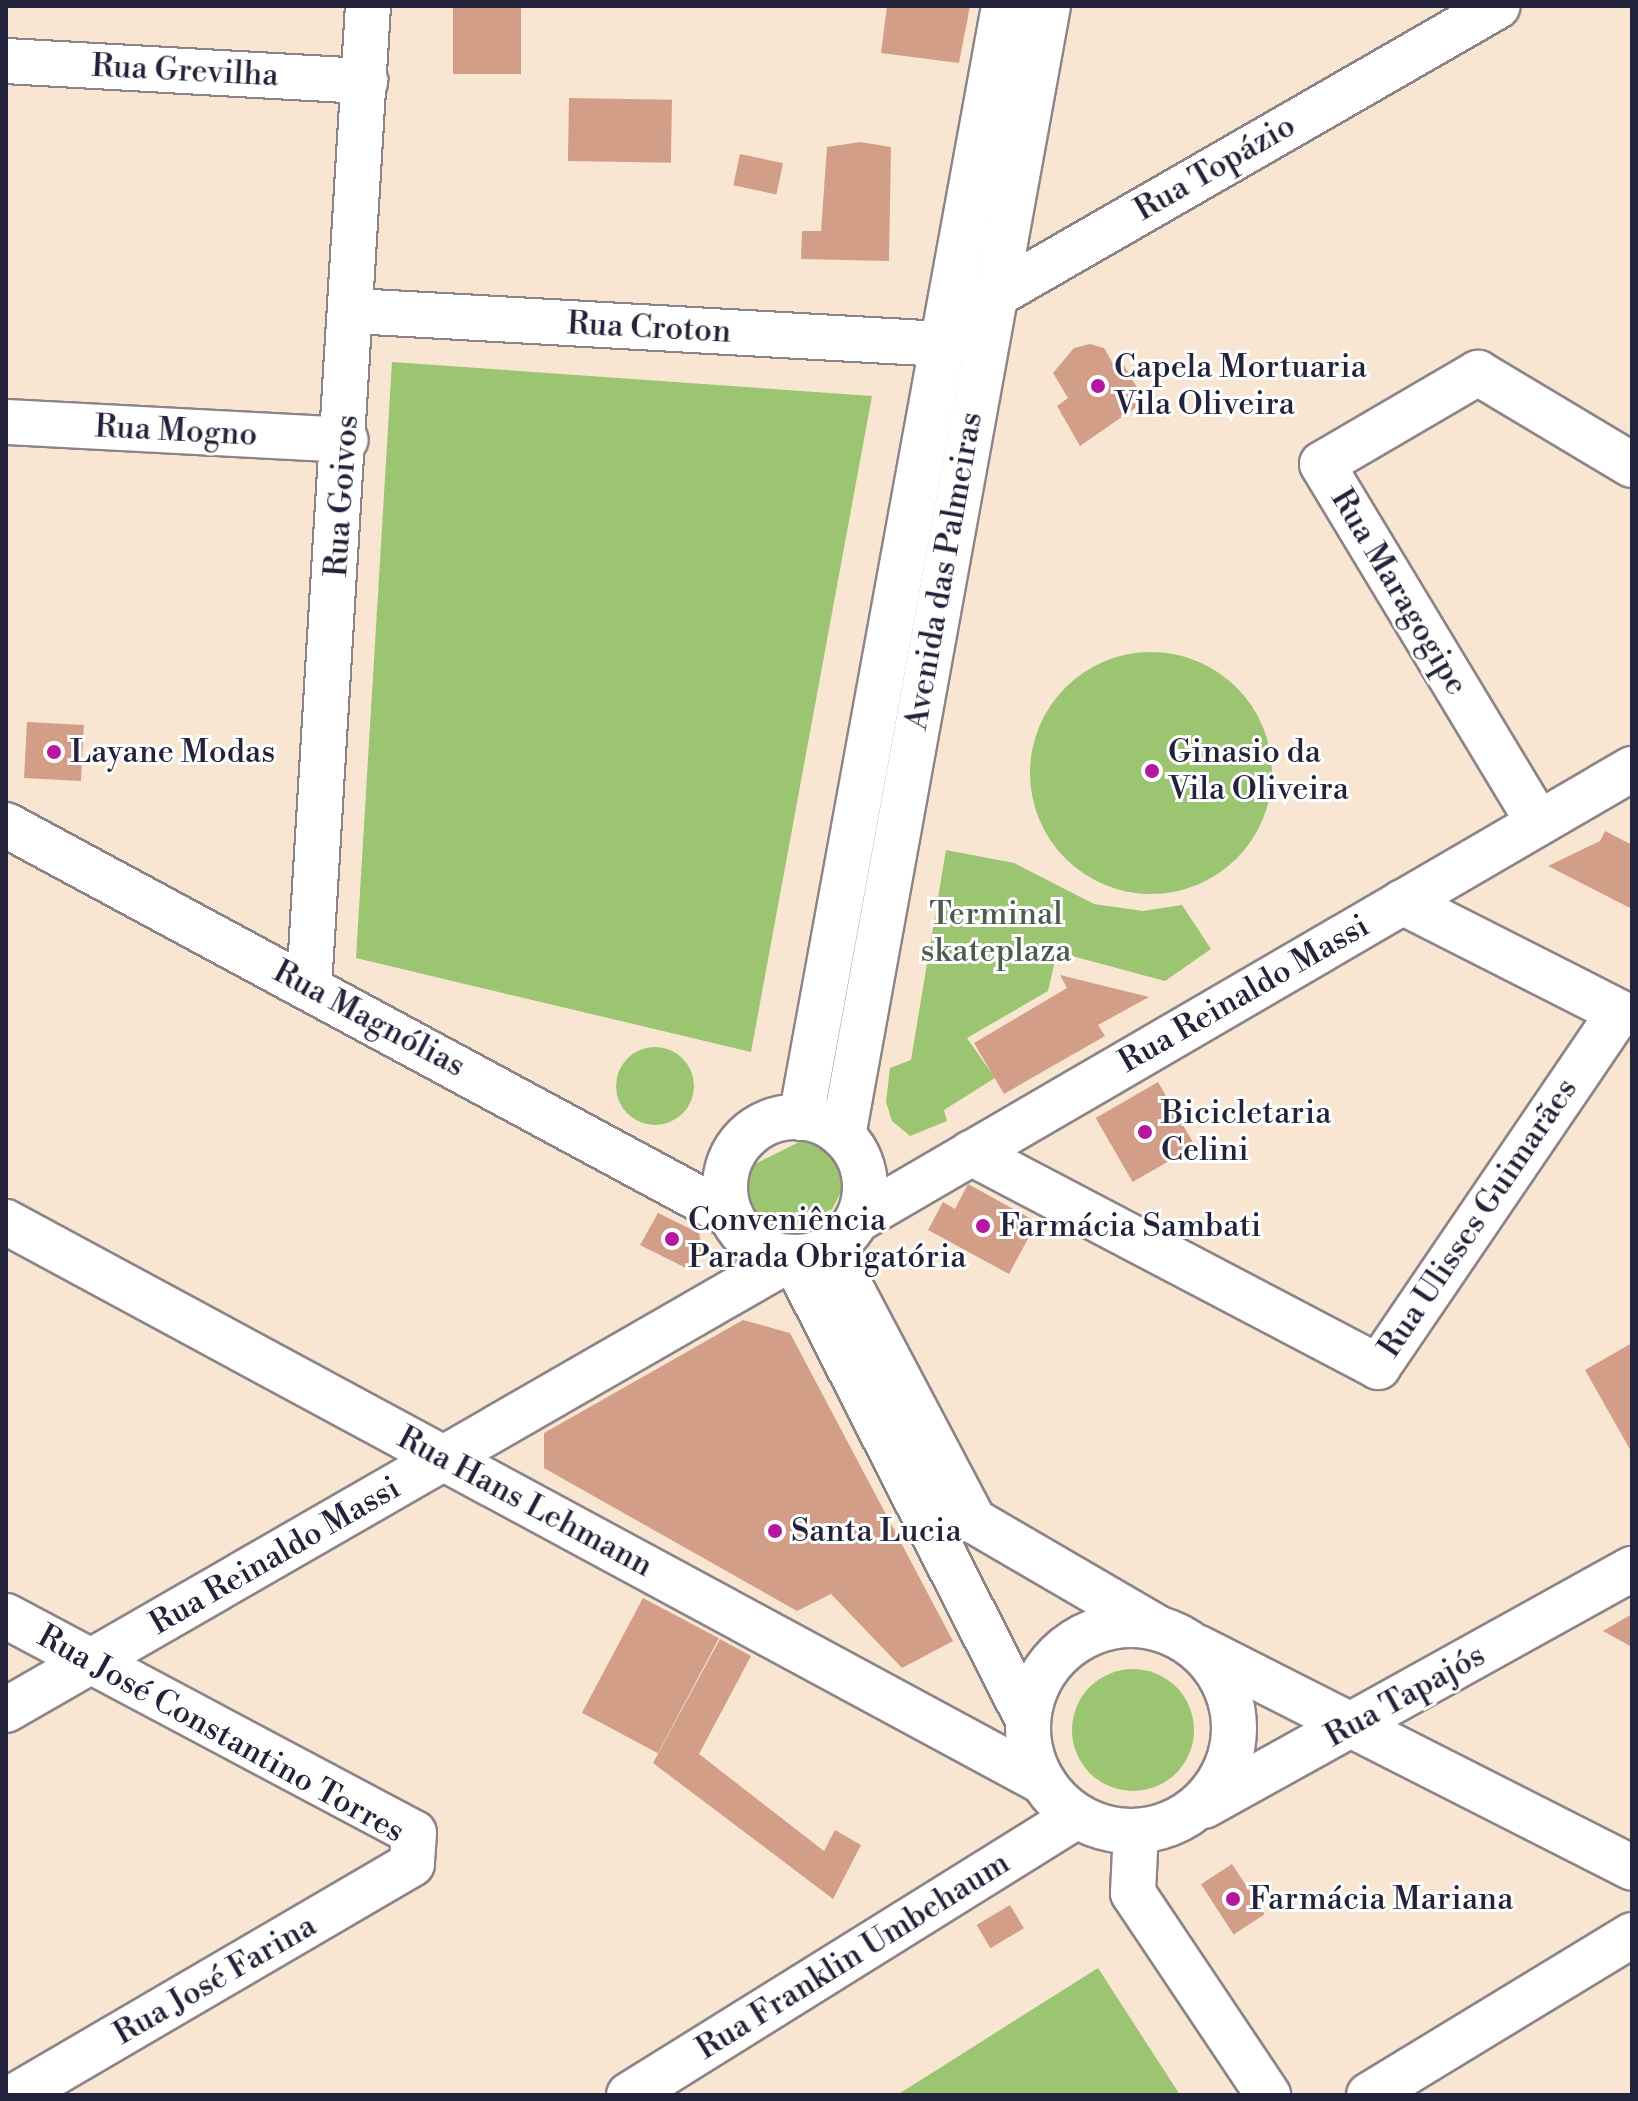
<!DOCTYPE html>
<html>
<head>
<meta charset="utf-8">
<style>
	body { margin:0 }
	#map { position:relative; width:1638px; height:2101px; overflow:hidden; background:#f8e6d3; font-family:"Libre Bodoni",serif }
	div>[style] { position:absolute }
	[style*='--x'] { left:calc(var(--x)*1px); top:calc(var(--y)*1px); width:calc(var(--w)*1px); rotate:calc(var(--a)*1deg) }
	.green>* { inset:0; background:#9bc571 }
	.round { border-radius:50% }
	.building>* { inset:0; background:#d29e87; transform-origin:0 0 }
	.roads { filter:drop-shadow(2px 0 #8d8487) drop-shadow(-2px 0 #8d8487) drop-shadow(0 2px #8d8487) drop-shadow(0 -2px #8d8487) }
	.minor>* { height:44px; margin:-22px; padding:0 22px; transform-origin:22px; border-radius:22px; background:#fff }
	.minor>.ring { margin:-22px; padding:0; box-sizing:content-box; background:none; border:44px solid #fff; border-radius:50% }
	.dots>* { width:22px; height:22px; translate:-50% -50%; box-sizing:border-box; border:4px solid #fff; border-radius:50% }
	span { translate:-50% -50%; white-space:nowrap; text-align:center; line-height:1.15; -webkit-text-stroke:6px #fff; paint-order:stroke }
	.street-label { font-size:32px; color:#22223b }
	.poi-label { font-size:32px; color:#22223b }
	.left { translate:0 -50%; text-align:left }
	.park-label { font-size:32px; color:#4c5b4e }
	.frame { position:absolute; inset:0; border:8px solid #22223b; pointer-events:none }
</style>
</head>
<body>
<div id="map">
	<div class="green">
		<div style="clip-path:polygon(392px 362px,872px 396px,751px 1052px,356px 958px)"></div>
		<div class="round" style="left:1030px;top:652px;width:242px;height:242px"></div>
		<div style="clip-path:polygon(946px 850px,1014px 863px,1094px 904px,1143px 911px,1182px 905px,1211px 949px,1165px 981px,1057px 952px,1048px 991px,967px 1038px,995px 1078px,944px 1110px,947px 1121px,910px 1136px,892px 1121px,886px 1102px,890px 1068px,911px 1060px)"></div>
		<div class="round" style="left:616px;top:1047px;width:78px;height:78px"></div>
		<div style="clip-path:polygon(805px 1139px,835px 1154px,844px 1187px,832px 1209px,778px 1234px,749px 1214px,746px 1181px,755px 1164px)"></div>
		<div class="round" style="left:1072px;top:1669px;width:122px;height:122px"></div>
		<div style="clip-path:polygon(1098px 1968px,1180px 2095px,897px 2095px)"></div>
	</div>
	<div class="building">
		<div style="left:453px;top:6px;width:68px;height:68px"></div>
		<div style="clip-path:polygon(887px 6px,970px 6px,959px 63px,881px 53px)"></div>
		<div style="left:569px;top:98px;width:103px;height:63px;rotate:1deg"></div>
		<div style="clip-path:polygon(860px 142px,891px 147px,889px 261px,801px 259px,802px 231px,821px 231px,827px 147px)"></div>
		<div style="left:740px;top:154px;width:44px;height:32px;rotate:12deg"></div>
		<div style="clip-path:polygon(1090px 344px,1104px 348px,1115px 367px,1123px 364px,1145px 401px,1080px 446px,1057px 406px,1068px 398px,1053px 373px,1074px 348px)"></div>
		<div style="left:27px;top:722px;width:57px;height:56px;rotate:3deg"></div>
		<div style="clip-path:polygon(1605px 831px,1632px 845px,1632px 909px,1548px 866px,1600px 841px)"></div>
		<div style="clip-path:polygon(1060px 975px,1149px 997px,1098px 1025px,1105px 1036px,1004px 1094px,974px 1043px,1067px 988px)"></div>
		<div style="left:1158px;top:1082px;width:74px;height:72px;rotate:60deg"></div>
		<div style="clip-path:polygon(968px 1184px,1037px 1222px,1009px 1274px,928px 1230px,943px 1202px,955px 1209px)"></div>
		<div style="clip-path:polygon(658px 1213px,699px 1233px,703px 1253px,690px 1270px,640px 1245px)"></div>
		<div style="clip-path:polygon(743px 1320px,790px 1333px,953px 1641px,902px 1668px,831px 1594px,797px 1611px,544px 1468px,544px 1433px)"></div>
		<div style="clip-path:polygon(1632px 1343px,1632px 1453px,1585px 1370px)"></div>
		<div style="left:643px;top:1598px;width:86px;height:130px;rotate:28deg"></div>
		<div style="clip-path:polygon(1632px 1614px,1632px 1647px,1603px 1631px)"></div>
		<div style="clip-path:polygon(720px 1639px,751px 1656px,699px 1754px,824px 1851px,835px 1830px,861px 1845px,833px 1899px,653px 1763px)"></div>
		<div style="left:1232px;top:1864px;width:60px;height:37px;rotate:57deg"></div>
		<div style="left:1010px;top:1905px;width:27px;height:39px;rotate:59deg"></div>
	</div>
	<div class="roads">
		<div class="minor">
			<div style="--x:6;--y:61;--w:360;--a:3.2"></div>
			<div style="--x:354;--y:311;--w:590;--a:3.21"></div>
			<div style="--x:943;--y:344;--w:70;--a:-43.3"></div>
			<div style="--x:994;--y:296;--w:581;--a:-29.92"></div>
			<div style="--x:6;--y:422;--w:340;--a:3"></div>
			<div style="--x:1538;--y:822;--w:418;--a:-121.1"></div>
			<div style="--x:1322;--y:464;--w:181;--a:-30.3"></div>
			<div style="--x:1478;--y:373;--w:179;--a:30.9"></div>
			<div style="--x:6;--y:825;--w:824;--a:28.34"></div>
			<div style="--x:309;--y:987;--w:983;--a:-86.56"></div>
			<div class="ring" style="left:725px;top:1117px;width:96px;height:96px"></div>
			<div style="--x:801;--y:1118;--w:1130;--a:-79.65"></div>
			<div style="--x:843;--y:1136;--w:1148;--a:-79.72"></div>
			<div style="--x:971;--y:1153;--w:460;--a:27.7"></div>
			<div style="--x:1378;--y:1367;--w:429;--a:-55.8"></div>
			<div style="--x:1619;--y:1012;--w:243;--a:-153.1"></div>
			<div style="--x:857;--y:1220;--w:897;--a:-30.2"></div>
			<div style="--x:6;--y:1222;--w:1179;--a:28.37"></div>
			<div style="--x:830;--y:1248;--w:309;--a:62.2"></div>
			<div style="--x:974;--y:1521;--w:213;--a:30.2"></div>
			<div style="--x:6;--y:1616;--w:462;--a:28"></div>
			<div style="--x:414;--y:1833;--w:31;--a:94"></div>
			<div style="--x:412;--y:1864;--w:458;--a:149.7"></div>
			<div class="ring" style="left:1028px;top:1625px;width:162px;height:162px"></div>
			<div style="--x:1199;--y:1648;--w:486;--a:26.9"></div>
			<div style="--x:6;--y:1710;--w:908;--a:-29.92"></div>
			<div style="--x:793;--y:1257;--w:517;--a:63.09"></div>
			<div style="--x:1204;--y:1806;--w:489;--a:-29"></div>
			<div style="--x:1136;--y:1831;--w:62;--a:92.8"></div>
			<div style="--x:1133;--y:1893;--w:243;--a:56.2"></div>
			<div style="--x:629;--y:2095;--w:528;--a:-31.91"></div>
			<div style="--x:1369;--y:2095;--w:308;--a:-31.3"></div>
		</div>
	</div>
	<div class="dots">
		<div style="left:1098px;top:386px;background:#b5179e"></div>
		<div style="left:54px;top:752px;background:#b5179e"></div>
		<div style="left:1152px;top:771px;background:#b5179e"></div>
		<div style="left:1145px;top:1132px;background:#b5179e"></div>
		<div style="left:983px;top:1226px;background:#b5179e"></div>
		<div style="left:672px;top:1239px;background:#b5179e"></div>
		<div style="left:775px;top:1531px;background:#b5179e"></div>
		<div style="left:1233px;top:1899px;background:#b5179e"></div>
	</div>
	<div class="street-label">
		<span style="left:185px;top:71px;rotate:3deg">Rua Grevilha</span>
		<span style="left:1215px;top:168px;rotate:-30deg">Rua Topázio</span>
		<span style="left:649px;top:328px;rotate:3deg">Rua Croton</span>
		<span style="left:176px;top:431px;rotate:3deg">Rua Mogno</span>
		<span style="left:342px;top:496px;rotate:-86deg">Rua Goivos</span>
		<span style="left:944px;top:571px;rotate:-80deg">Avenida das Palmeiras</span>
		<span style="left:1399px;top:592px;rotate:59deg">Rua Maragogipe</span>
		<span style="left:1244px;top:994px;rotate:-30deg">Rua Reinaldo Massi</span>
		<span style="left:369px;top:1019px;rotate:28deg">Rua Magnólias</span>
		<span style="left:1478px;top:1218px;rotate:-56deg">Rua Ulisses Guimarães</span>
		<span style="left:525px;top:1502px;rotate:28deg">Rua Hans Lehmann</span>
		<span style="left:275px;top:1556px;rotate:-30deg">Rua Reinaldo Massi</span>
		<span style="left:1405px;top:1696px;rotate:-29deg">Rua Tapajós</span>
		<span style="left:221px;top:1734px;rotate:29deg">Rua José Constantino Torres</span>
		<span style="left:853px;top:1956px;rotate:-32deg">Rua Franklin Umbehaum</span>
		<span style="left:215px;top:1980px;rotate:-30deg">Rua José Farina</span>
	</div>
	<div class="poi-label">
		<span class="left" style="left:1114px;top:386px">Capela Mortuaria<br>Vila Oliveira</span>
		<span class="left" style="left:70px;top:752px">Layane Modas</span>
		<span class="left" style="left:1168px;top:771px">Ginasio da<br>Vila Oliveira</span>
		<span class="left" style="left:1161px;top:1132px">Bicicletaria<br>Celini</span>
		<span class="left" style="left:688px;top:1239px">Conveniência<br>Parada Obrigatória</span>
		<span class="left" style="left:999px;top:1226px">Farmácia Sambati</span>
		<span class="left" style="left:791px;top:1531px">Santa Lucia</span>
		<span class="left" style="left:1249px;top:1899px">Farmácia Mariana</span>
	</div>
	<div class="park-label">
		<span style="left:996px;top:933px">Terminal<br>skateplaza</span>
	</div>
	<div class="frame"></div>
</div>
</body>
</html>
